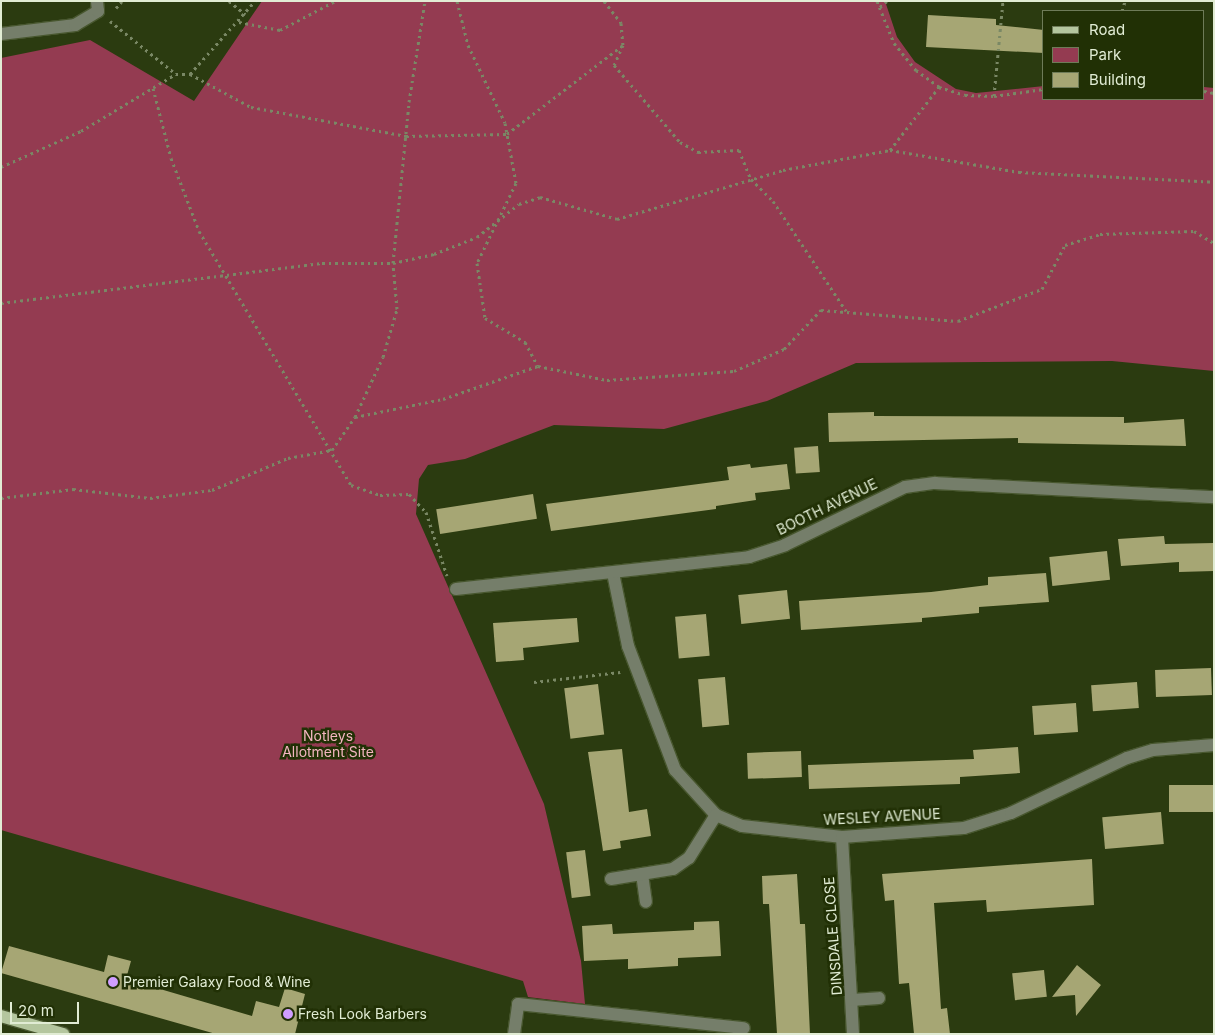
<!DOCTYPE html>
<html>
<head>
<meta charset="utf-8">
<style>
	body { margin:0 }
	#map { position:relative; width:1215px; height:1035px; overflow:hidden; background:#2b3b10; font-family:Inter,sans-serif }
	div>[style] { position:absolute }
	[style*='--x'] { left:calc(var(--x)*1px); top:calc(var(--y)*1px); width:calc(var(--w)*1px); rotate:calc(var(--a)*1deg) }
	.green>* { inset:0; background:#943b51 }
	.building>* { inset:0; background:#a6a674; transform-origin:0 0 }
	.path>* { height:3px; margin-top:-1.5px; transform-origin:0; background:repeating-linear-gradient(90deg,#7a8865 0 2.5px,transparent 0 6.5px) }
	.roads { filter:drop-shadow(1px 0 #48572f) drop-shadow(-1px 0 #48572f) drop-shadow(0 1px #48572f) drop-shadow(0 -1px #48572f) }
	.minor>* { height:12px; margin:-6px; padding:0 6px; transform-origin:6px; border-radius:6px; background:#757e6a }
	.major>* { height:12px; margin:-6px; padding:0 6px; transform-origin:6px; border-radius:6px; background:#b4c69e }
	.dots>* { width:14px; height:14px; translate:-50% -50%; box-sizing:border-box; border:2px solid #213005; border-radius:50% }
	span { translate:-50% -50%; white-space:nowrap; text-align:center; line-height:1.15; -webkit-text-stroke:5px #213005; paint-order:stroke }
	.street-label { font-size:14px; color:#e1ecd4 }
	.park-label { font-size:14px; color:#f4b5c0 }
	.poi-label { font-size:14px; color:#e1ecd4 }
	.left { translate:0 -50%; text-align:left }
	.frame { position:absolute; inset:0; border:2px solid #e1ecd4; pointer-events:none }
	.legend { position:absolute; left:1042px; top:10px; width:162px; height:90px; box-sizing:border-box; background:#213005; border:1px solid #6e7b58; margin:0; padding:6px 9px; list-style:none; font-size:15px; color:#e1ecd4 }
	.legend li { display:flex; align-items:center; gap:10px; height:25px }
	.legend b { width:25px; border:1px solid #6e7b58 }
	.scale { position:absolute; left:10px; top:1002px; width:69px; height:22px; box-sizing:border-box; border:2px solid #e1ecd4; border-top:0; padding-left:6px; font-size:15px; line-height:18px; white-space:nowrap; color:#e1ecd4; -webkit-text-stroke:4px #213005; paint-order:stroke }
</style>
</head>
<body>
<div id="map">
	<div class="green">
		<div style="clip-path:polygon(262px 1px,885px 1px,897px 37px,915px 62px,956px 89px,976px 93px,1044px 86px,1044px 99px,1204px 99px,1204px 87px,1214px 88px,1214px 371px,1112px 361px,856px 363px,767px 401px,664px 429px,554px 425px,465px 459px,428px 465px,419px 479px,416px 514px,544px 804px,581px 961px,585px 1004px,528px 997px,523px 981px,1px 830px,1px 58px,90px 40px,194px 101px)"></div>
	</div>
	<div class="building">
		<div style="clip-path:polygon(928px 15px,996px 19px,996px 25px,1044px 30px,1044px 53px,926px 47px)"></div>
		<div style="clip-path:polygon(874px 412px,874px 416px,1124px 417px,1124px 423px,1184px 419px,1186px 446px,1018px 443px,1018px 438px,829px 442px,828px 413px)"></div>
		<div style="left:818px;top:446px;width:26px;height:24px;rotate:86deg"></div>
		<div style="clip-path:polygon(750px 464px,751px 468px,787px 464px,790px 489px,755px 493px,756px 500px,716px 506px,716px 509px,551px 531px,546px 504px,729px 480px,727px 467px)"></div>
		<div style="left:533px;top:494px;width:25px;height:98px;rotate:81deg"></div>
		<div style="clip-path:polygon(1164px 536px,1165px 544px,1214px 543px,1214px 571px,1179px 572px,1179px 562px,1121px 566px,1118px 539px)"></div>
		<div style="left:1107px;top:551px;width:29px;height:58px;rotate:84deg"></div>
		<div style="clip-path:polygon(1046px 573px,1049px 602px,979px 607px,979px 613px,922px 618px,922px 622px,801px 630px,799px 601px,931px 592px,988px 585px,988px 577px)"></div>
		<div style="left:787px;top:590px;width:29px;height:49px;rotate:84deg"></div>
		<div style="left:706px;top:614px;width:42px;height:31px;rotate:85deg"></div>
		<div style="clip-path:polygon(577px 618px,579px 642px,523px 648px,524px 660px,496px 662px,493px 623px)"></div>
		<div style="left:1211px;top:668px;width:27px;height:56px;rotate:88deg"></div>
		<div style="left:725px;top:677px;width:48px;height:27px;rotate:85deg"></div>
		<div style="left:1137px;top:682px;width:26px;height:46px;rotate:86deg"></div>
		<div style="left:598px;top:684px;width:51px;height:34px;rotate:83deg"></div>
		<div style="left:1076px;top:703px;width:29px;height:44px;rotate:86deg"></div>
		<div style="clip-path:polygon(1018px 747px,1020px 773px,960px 777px,960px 784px,809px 789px,808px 765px,974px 759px,973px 750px)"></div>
		<div style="clip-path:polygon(622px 749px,629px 812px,647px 809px,651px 836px,620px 841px,621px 848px,603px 851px,588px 752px)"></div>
		<div style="left:801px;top:751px;width:26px;height:54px;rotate:88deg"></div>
		<div style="left:1214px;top:785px;width:27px;height:45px;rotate:90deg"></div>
		<div style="left:1161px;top:812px;width:32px;height:59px;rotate:85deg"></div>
		<div style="left:585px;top:850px;width:46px;height:19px;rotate:83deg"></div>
		<div style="clip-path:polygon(1092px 859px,1094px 905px,987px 912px,986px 900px,934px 903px,941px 1009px,947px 1008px,950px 1034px,914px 1034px,909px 983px,899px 984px,894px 900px,885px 901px,882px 874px)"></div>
		<div style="clip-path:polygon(797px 874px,800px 924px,805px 924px,810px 1034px,777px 1034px,769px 904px,763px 904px,762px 876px)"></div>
		<div style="clip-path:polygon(719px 921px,721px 956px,678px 958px,678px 966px,628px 969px,628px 959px,584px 961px,582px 926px,612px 924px,613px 934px,694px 930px,694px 922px)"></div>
		<div style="clip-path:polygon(9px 946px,104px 972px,108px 955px,131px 961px,126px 979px,252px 1016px,256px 1001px,279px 1007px,285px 988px,305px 994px,295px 1034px,216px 1034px,1px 973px)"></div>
		<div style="clip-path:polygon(1077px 965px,1101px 985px,1076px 1016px,1075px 995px,1052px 997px)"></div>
		<div style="left:1044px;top:970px;width:27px;height:32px;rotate:84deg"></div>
	</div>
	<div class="path">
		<div style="--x:229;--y:1;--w:21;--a:39"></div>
		<div style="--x:457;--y:1;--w:45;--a:76"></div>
		<div style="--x:468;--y:45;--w:86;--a:64.6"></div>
		<div style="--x:505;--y:123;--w:61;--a:79.6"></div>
		<div style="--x:516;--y:183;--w:89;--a:116"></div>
		<div style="--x:477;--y:263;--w:56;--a:81.7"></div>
		<div style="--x:485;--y:318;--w:47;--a:31"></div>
		<div style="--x:525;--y:342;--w:27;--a:62"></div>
		<div style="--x:604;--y:1;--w:28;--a:52"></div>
		<div style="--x:621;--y:23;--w:22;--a:85"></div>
		<div style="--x:623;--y:45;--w:22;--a:114"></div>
		<div style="--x:614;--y:65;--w:101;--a:49.4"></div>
		<div style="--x:680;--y:142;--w:21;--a:29"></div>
		<div style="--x:698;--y:152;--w:41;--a:-2.8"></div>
		<div style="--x:739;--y:150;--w:31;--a:68"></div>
		<div style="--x:751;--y:179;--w:31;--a:45"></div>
		<div style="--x:773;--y:201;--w:132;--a:56.4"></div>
		<div style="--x:877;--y:1;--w:45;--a:68"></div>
		<div style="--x:894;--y:43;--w:35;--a:51"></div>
		<div style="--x:916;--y:70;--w:29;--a:36"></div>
		<div style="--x:939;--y:87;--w:27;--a:17"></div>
		<div style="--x:965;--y:95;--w:29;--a:2"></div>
		<div style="--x:994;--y:96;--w:50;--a:-8"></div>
		<div style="--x:880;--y:7;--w:9;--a:-41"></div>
		<div style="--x:116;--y:8;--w:9;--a:-49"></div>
		<div style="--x:1122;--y:11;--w:10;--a:-73"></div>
		<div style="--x:110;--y:21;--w:85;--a:38.8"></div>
		<div style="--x:176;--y:74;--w:14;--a:0"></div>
		<div style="--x:190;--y:74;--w:98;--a:-48.3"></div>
		<div style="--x:239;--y:22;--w:42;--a:11"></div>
		<div style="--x:280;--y:30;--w:62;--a:-27.8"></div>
		<div style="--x:190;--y:74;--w:69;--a:28.4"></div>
		<div style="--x:251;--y:107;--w:158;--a:10.6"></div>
		<div style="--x:406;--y:136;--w:101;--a:-1.1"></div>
		<div style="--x:507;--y:134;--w:146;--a:-37.5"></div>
		<div style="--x:153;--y:88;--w:72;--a:75.6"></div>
		<div style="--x:171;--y:158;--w:78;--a:69"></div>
		<div style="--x:199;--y:231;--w:296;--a:59.1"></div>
		<div style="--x:351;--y:485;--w:31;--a:19"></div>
		<div style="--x:380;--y:495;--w:29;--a:-2"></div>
		<div style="--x:409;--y:494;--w:25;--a:47"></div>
		<div style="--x:426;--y:512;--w:67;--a:71.8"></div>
		<div style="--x:1204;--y:91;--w:10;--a:11"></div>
		<div style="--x:994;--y:96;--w:95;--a:-84.6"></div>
		<div style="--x:890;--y:150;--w:131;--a:9.7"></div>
		<div style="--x:1019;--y:172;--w:195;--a:2.9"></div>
		<div style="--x:1;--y:167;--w:88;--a:-24.2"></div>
		<div style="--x:81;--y:131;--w:111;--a:-31"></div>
		<div style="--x:1;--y:303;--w:323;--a:-7.1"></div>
		<div style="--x:322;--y:263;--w:71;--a:0"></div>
		<div style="--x:393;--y:263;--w:42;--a:-12.4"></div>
		<div style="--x:434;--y:254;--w:46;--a:-21.6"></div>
		<div style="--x:477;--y:237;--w:53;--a:-38.2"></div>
		<div style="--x:519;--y:204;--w:22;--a:-18"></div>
		<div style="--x:540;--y:197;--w:80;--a:15.9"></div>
		<div style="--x:617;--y:219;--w:173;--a:-16.4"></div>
		<div style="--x:783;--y:170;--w:109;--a:-10.6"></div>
		<div style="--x:890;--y:150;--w:80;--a:-52.1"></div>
		<div style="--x:355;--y:417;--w:90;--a:-11.6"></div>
		<div style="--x:443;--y:399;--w:101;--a:-19.2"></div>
		<div style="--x:538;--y:366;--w:70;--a:11.5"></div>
		<div style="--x:607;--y:380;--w:127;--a:-4.1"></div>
		<div style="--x:734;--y:371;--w:55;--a:-23.7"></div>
		<div style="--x:784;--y:349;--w:54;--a:-46.5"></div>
		<div style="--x:821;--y:310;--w:137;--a:4.6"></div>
		<div style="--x:958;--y:321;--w:90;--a:-20.9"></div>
		<div style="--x:1042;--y:289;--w:50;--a:-62.4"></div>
		<div style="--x:1065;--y:245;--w:37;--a:-17"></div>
		<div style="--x:1100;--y:234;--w:94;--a:-1.8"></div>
		<div style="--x:1194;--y:231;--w:23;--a:31"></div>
		<div style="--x:1;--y:498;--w:73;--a:-7.1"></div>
		<div style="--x:73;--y:489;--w:78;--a:6.7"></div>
		<div style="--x:150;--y:498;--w:63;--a:-7.4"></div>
		<div style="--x:212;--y:490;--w:82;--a:-22.8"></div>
		<div style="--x:288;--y:458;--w:45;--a:-10.3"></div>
		<div style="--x:332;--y:450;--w:40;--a:-55.1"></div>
		<div style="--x:355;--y:417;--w:66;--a:-65"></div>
		<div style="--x:383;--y:357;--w:50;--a:-73.7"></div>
		<div style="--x:397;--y:309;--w:46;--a:-95"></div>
		<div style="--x:393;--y:263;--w:162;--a:-84.3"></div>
		<div style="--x:409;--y:102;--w:102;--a:-81"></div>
		<div style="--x:534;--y:682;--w:87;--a:-6.6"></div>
	</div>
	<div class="roads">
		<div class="minor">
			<div style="--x:1;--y:34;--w:75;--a:-6.9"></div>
			<div style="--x:75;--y:25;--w:27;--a:-31"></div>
			<div style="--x:98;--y:11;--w:10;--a:-96"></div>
			<div style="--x:613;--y:573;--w:75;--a:78.4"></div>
			<div style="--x:628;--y:646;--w:133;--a:69.2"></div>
			<div style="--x:675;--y:770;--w:61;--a:47.7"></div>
			<div style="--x:716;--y:815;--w:28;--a:23"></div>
			<div style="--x:742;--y:826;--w:101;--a:6.3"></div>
			<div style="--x:842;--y:837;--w:122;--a:-4.2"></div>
			<div style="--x:964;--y:828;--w:49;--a:-17.7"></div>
			<div style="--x:1011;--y:813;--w:128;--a:-25.4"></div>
			<div style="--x:1127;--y:758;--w:27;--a:-17"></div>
			<div style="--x:1153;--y:750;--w:61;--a:-4.7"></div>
			<div style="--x:456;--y:589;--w:295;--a:-6.2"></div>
			<div style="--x:749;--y:557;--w:38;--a:-18"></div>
			<div style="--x:785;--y:545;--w:133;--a:-25.8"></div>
			<div style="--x:905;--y:487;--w:30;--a:-8"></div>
			<div style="--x:935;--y:483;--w:279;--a:2.9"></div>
			<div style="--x:842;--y:837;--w:197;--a:86.8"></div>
			<div style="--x:642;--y:874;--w:28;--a:82"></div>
			<div style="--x:611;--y:879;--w:63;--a:-9.2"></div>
			<div style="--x:673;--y:869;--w:19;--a:-35"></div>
			<div style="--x:689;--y:858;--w:51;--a:-57.9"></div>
			<div style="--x:852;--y:1000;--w:27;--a:-4"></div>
			<div style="--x:514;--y:1034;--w:30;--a:-82"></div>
			<div style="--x:518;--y:1004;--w:227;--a:6.1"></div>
		</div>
		<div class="major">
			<div style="--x:1;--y:1016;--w:65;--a:16.2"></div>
		</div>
	</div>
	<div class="dots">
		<div style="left:113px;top:982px;background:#d09dff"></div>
		<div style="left:288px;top:1014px;background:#d09dff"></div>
	</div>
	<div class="street-label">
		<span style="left:827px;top:507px;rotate:-26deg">BOOTH AVENUE</span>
		<span style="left:882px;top:817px;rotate:-3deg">WESLEY AVENUE</span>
		<span style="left:833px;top:936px;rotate:-94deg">DINSDALE CLOSE</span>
	</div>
	<div class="park-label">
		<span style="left:328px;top:744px">Notleys<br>Allotment Site</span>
	</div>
	<div class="poi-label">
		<span class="left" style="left:123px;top:982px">Premier Galaxy Food &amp; Wine</span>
		<span class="left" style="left:298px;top:1014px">Fresh Look Barbers</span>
	</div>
	<div class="frame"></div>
	<ul class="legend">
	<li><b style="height:6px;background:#b4c69e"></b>Road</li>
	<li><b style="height:14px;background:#943b51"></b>Park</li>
	<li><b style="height:14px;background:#a6a674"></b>Building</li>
	</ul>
	<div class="scale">20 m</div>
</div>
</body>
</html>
